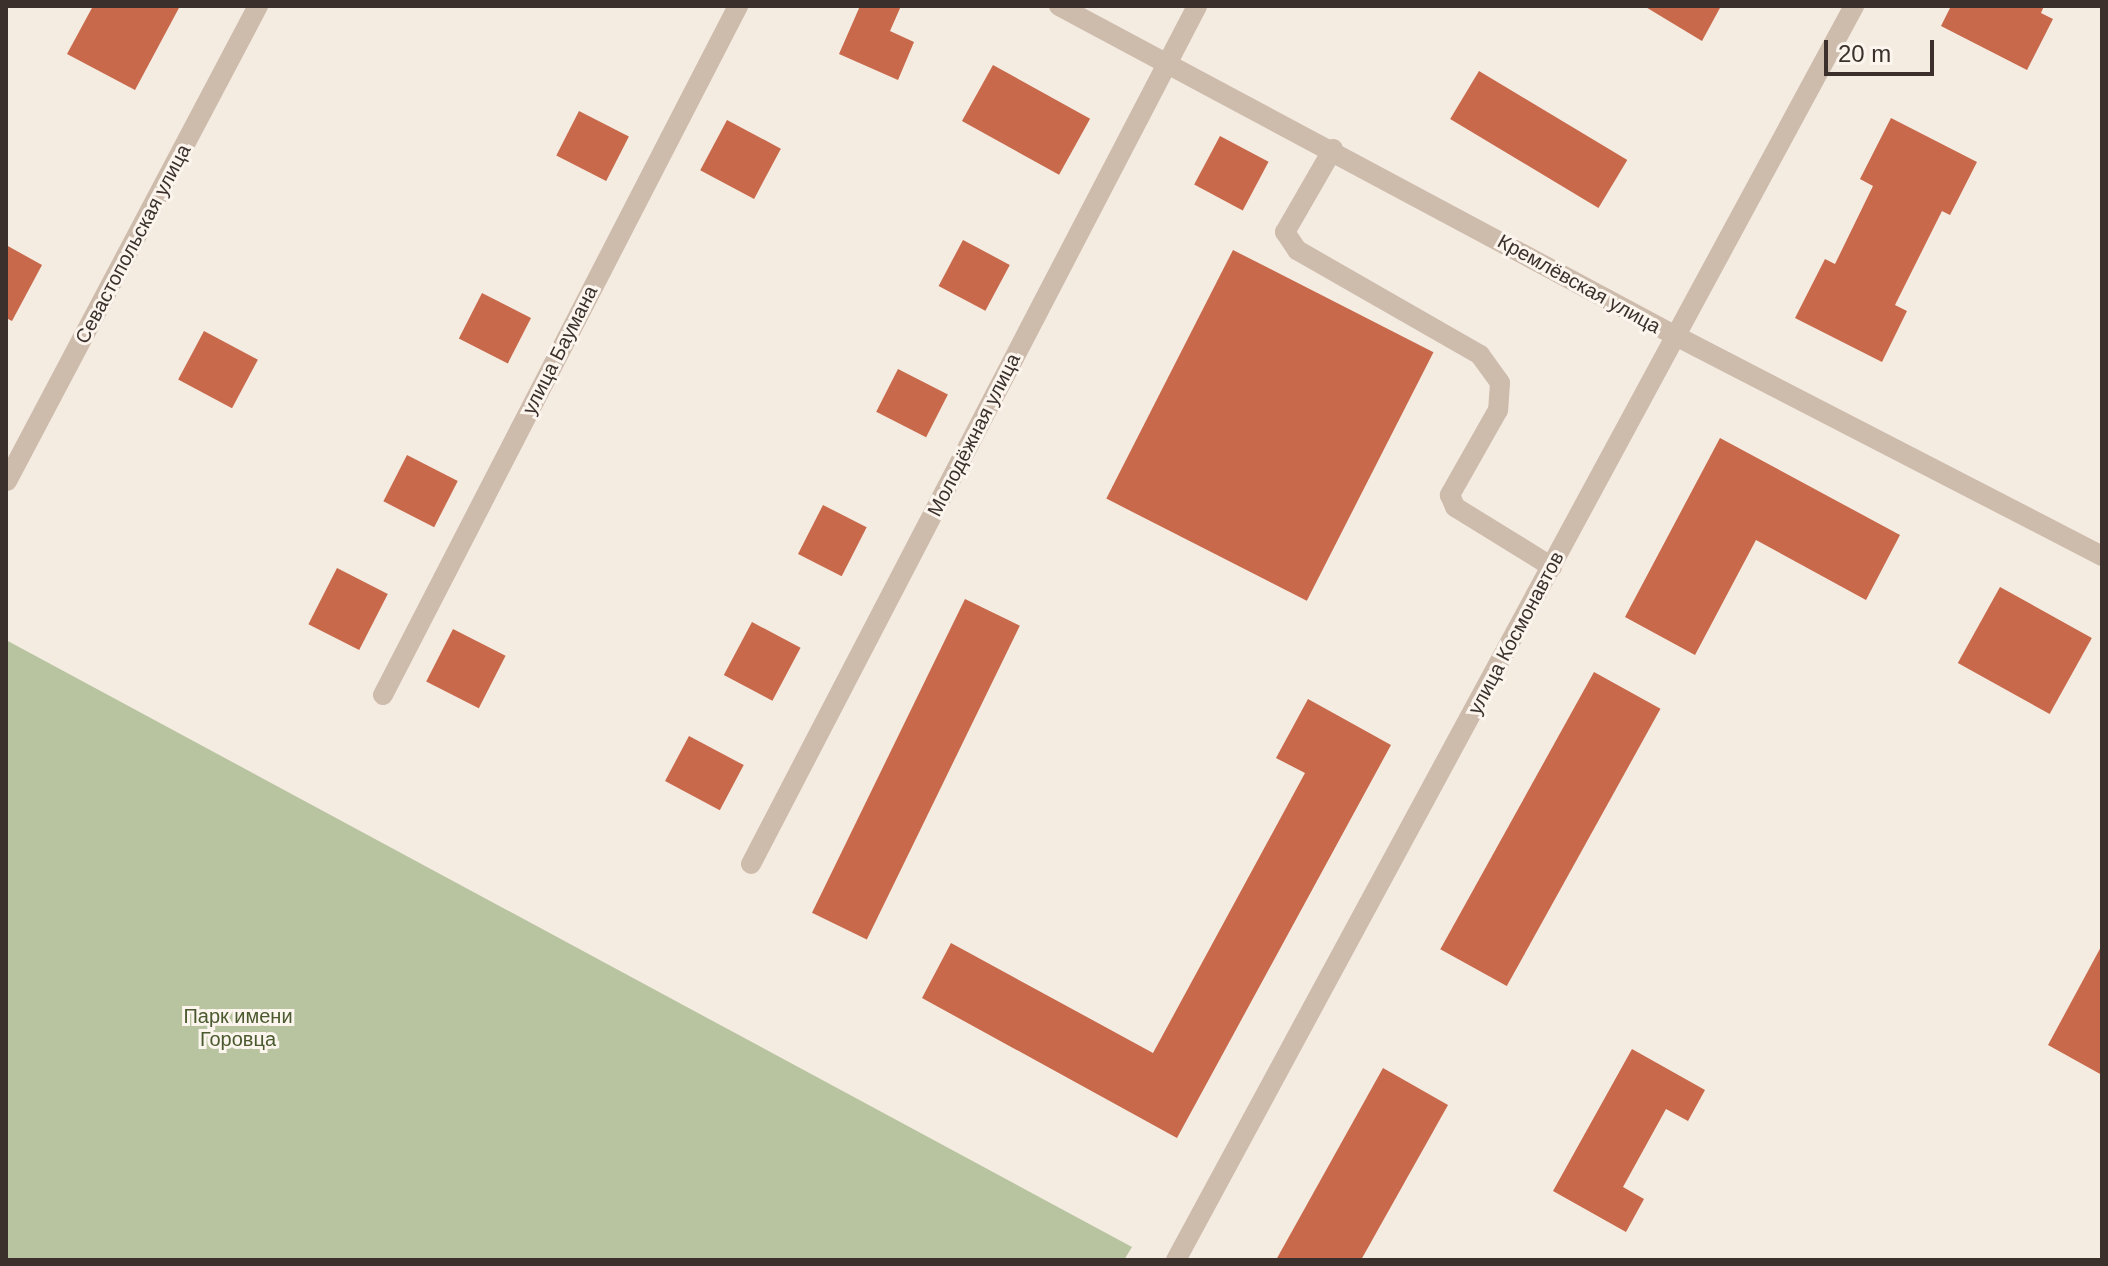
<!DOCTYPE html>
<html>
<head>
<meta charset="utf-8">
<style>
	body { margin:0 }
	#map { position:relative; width:2108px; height:1266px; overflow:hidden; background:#f4ebe1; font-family:Arial,sans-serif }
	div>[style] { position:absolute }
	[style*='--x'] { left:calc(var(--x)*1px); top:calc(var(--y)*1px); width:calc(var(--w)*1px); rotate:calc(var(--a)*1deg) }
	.green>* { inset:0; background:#b8c4a0 }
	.building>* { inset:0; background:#c8694b; transform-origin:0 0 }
	.minor>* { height:20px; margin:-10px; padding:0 10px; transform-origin:10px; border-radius:10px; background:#cdbbac }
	span { translate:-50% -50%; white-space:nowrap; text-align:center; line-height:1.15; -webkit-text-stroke:6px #fbf5ee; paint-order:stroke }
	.street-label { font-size:20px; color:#3b302b }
	.park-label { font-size:20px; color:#4a5a2e }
	.frame { position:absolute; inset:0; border:8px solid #3b302b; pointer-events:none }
	.scale { position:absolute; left:1824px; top:40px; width:110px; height:36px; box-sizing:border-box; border:4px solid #3b302b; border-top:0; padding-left:10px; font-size:24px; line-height:28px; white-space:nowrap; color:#3b302b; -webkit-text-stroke:6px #fbf5ee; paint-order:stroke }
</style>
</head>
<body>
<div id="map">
	<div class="green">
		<div style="clip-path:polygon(6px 640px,1132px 1247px,1124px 1260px,6px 1260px)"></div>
	</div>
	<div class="building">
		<div style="clip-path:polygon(93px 6px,180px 6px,135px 90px,67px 54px)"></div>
		<div style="clip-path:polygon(860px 6px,901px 6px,890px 31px,914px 42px,898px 80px,839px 54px)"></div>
		<div style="clip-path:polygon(1644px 6px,1721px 6px,1702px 41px)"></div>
		<div style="clip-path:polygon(1951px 6px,2044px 6px,2041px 13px,2053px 19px,2027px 70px,1941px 26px)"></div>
		<div style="left:993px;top:65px;width:111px;height:64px;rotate:29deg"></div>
		<div style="left:1479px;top:71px;width:173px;height:56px;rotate:31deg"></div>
		<div style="left:579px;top:111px;width:56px;height:50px;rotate:27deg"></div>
		<div style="clip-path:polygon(1891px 118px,1977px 162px,1950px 215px,1942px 211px,1895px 305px,1907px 311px,1882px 362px,1795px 318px,1825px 259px,1835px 264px,1873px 186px,1860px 179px)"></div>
		<div style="left:727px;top:120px;width:61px;height:57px;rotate:28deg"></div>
		<div style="left:1220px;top:136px;width:55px;height:55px;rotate:28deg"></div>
		<div style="left:963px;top:240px;width:53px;height:52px;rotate:28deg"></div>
		<div style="clip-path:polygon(6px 245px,42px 265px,12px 321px,6px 318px)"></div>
		<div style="left:1233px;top:250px;width:225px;height:279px;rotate:27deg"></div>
		<div style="left:482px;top:293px;width:55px;height:51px;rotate:27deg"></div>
		<div style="left:204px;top:331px;width:61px;height:55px;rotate:28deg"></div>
		<div style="left:898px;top:369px;width:56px;height:48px;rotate:27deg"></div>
		<div style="clip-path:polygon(1720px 438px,1900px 535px,1866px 600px,1756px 540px,1695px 655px,1625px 617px)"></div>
		<div style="left:407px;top:455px;width:57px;height:52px;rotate:27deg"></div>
		<div style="left:823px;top:505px;width:49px;height:55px;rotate:27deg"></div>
		<div style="left:337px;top:568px;width:57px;height:63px;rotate:27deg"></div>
		<div style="left:2000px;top:587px;width:105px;height:87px;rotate:29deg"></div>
		<div style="left:965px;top:599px;width:61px;height:349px;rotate:26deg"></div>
		<div style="left:752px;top:622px;width:55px;height:60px;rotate:28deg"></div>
		<div style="left:453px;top:629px;width:59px;height:59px;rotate:27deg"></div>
		<div style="left:1594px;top:672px;width:76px;height:317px;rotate:29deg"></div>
		<div style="clip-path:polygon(1308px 699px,1391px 745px,1177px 1138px,922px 998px,951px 943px,1153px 1053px,1305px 773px,1276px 758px)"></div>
		<div style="left:689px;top:736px;width:62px;height:51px;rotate:28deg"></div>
		<div style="clip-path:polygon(2102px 945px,2102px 1075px,2048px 1045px)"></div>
		<div style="clip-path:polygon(1632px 1049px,1705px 1090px,1688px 1121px,1666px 1109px,1623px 1187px,1644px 1199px,1626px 1232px,1553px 1191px)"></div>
		<div style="clip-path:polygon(1383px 1068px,1448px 1105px,1361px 1260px,1276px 1260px)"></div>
	</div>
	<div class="minor">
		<div style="--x:1059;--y:6;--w:697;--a:28.14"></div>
		<div style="--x:1674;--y:335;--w:482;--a:27.3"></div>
		<div style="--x:1333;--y:149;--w:96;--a:120"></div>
		<div style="--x:1285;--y:232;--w:22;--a:56"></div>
		<div style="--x:1297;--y:250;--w:211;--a:29.8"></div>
		<div style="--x:1480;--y:355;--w:34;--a:54"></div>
		<div style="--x:1500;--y:383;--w:27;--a:94"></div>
		<div style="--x:1498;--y:410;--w:98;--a:119.5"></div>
		<div style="--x:1450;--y:495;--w:13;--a:67"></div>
		<div style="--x:1455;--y:507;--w:114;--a:31.7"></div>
		<div style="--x:7;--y:481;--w:537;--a:-62.15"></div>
		<div style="--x:383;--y:695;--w:775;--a:-62.74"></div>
		<div style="--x:751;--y:864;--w:967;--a:-62.53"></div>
		<div style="--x:1176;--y:1260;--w:1426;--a:-61.6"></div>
	</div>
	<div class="street-label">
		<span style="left:133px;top:244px;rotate:-62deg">Севастопольская улица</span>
		<span style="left:1579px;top:284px;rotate:29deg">Кремлёвская улица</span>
		<span style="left:560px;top:350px;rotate:-63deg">улица Баумана</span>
		<span style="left:974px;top:435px;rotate:-63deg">Молодёжная улица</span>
		<span style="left:1516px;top:633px;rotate:-62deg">улица Космонавтов</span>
	</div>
	<div class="park-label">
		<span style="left:238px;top:1028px">Парк имени<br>Горовца</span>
	</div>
	<div class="frame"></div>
	<div class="scale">20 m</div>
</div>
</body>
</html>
